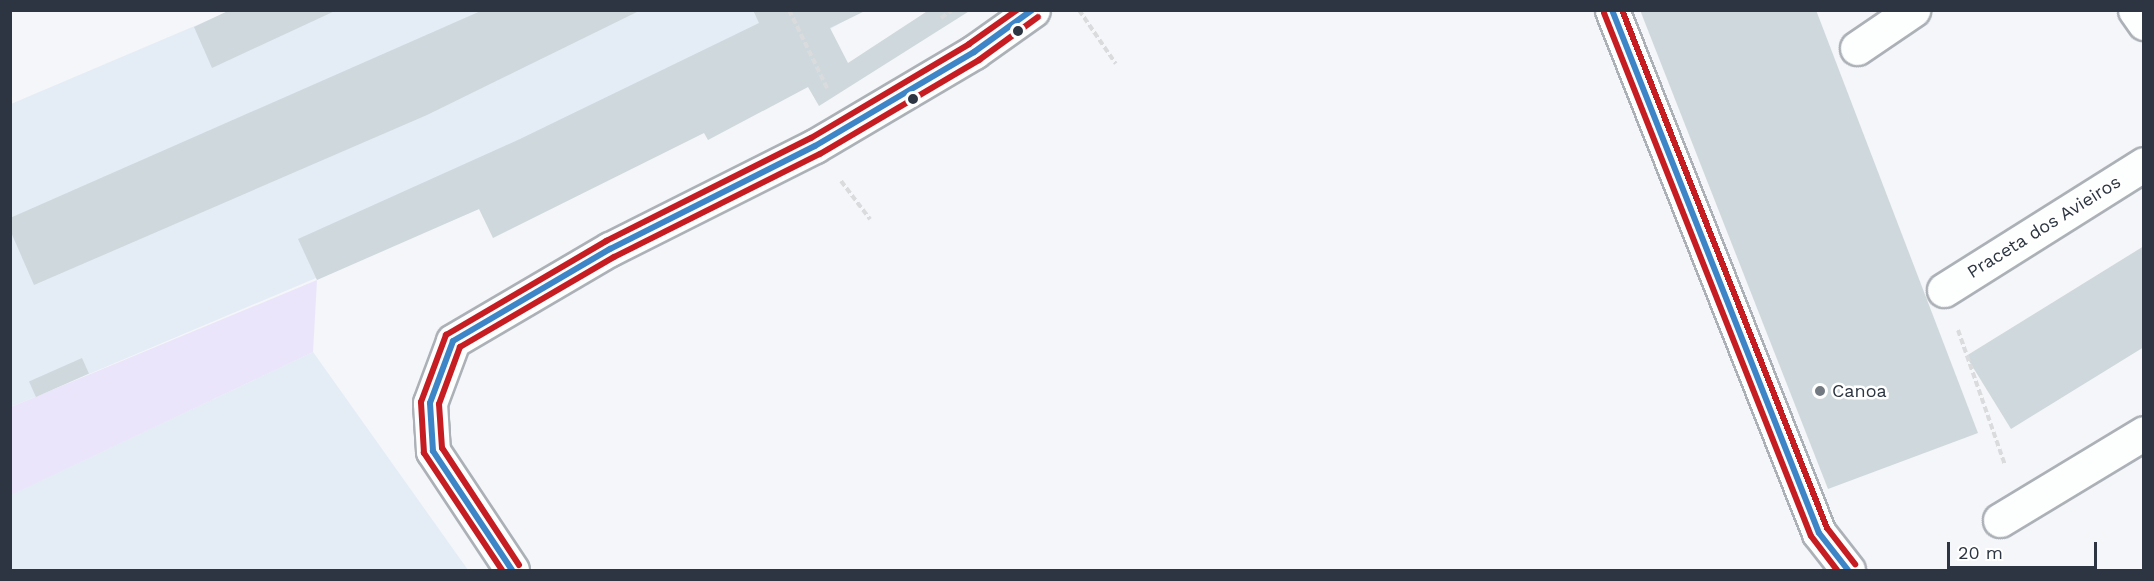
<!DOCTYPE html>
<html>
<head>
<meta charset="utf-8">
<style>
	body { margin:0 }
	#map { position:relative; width:2154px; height:581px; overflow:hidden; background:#f4f6f9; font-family:"Work Sans",sans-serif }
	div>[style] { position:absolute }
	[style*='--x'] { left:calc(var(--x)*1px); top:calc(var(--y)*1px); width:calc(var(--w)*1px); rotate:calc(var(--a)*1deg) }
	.built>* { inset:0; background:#e4ecf6 }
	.green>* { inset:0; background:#eae5fa }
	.building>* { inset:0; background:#cfd8dc; transform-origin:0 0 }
	.path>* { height:4px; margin-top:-2px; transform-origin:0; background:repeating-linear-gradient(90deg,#dadbdc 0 6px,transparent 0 9px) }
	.roads { filter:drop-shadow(2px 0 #acb1b7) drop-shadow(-2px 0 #acb1b7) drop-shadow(0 2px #acb1b7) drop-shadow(0 -2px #acb1b7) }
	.minor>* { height:33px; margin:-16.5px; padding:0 16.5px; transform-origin:16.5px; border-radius:16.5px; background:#fdfefe }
	.bus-1>* { height:6px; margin:-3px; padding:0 3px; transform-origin:3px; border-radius:3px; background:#3d85c6 }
	.bus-2>* { height:6px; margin:-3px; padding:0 3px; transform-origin:3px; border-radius:3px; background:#c61d23 }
	.bus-3>* { height:6px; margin:-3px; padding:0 3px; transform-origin:3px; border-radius:3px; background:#c61d23 }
	.dots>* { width:16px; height:16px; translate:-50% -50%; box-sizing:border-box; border:3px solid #fff; border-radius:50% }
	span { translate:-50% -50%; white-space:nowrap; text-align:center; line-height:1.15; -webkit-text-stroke:5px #fff; paint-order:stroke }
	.street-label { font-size:18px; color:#2c3541 }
	.poi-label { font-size:18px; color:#2c3541 }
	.left { translate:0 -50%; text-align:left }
	.frame { position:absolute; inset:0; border:12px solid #2c3541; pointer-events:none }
	.scale { position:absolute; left:1947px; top:542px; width:150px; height:27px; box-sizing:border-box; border:3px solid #2c3541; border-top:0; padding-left:8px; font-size:18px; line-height:21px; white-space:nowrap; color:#2c3541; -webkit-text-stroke:4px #fff; paint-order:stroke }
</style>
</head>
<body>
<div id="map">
	<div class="built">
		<div style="clip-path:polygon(230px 11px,862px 11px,777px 59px,479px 209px,11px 407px,11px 104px)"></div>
		<div style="clip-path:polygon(313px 352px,468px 570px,11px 570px,10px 495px)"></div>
	</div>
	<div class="green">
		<div style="clip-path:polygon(317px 280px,313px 352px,11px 495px,11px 407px)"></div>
	</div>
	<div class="building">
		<div style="clip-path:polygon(230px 10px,337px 10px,212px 68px,194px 27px)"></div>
		<div style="clip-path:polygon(483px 10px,641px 10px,427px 115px,34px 285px,10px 230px,10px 218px)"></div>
		<div style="clip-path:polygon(753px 10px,867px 10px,830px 28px,848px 63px,929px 10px,971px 10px,819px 106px,808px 87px,708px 140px,704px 133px,493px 238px,479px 209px,317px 280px,298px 239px,520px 139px,759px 23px)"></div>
		<div style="clip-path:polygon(1640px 10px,1816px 10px,1978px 433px,1828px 489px)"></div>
		<div style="clip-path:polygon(2144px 246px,2144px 347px,2011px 429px,1966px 356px)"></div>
		<div style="left:82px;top:358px;width:17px;height:58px;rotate:66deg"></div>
	</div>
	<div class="path">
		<div style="--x:789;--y:10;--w:87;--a:64"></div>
		<div style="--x:1079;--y:10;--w:65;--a:55.6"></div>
		<div style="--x:941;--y:18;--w:14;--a:-36"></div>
		<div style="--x:841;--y:181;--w:48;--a:52.7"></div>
		<div style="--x:1958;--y:330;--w:143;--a:70.8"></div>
	</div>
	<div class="roads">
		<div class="minor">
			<div style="--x:1612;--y:10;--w:562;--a:68.41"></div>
			<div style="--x:1819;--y:533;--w:47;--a:51.9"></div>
			<div style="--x:2135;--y:10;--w:16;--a:55"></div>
			<div style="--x:1857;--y:48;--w:68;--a:-34.2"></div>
			<div style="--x:1944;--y:290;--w:236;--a:-32.2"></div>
			<div style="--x:2000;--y:520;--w:168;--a:-31.1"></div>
			<div style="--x:512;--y:570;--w:143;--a:-123.6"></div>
			<div style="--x:433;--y:451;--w:48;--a:-93.6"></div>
			<div style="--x:430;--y:403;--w:66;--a:-69.6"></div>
			<div style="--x:453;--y:341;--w:182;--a:-30.4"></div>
			<div style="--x:610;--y:249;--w:229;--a:-26.7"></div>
			<div style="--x:815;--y:146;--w:185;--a:-30.6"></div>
			<div style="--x:974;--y:52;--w:72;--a:-35.4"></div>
		</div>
	</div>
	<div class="bus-1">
		<div style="--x:1612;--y:10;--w:562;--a:68.41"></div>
		<div style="--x:1819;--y:533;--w:47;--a:51.9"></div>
		<div style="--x:512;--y:570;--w:143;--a:-123.6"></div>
		<div style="--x:433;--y:451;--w:48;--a:-93.6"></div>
		<div style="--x:430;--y:403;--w:66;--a:-69.6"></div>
		<div style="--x:453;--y:341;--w:182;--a:-30.4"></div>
		<div style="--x:610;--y:249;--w:229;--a:-26.7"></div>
		<div style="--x:815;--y:146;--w:185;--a:-30.6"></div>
		<div style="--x:974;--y:52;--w:72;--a:-35.9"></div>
	</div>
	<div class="bus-2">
		<div style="--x:1604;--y:13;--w:562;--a:68.41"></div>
		<div style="--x:1811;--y:536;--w:43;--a:52.6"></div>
		<div style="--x:519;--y:565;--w:140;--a:-123.3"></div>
		<div style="--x:442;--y:448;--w:44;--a:-93.9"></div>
		<div style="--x:439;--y:404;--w:61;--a:-69.8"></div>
		<div style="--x:460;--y:347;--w:178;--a:-30.3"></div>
		<div style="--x:614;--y:257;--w:230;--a:-26.6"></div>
		<div style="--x:820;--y:154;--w:185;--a:-30.6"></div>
		<div style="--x:979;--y:60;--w:73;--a:-36.1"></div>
	</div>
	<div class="bus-3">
		<div style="--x:1622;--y:10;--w:557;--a:68.41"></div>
		<div style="--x:1827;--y:528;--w:46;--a:52.1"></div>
		<div style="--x:502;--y:570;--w:141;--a:-123.7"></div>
		<div style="--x:424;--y:453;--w:51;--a:-93.4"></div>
		<div style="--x:421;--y:402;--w:72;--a:-69.5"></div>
		<div style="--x:446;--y:335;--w:186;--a:-30.4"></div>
		<div style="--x:606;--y:241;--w:229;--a:-26.7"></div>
		<div style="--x:811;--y:138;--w:184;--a:-30.7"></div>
		<div style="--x:969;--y:44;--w:59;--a:-35.3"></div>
	</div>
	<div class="dots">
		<div style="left:1018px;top:31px;background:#2c3541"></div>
		<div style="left:913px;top:99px;background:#2c3541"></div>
		<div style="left:1820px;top:391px;background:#727981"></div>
	</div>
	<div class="street-label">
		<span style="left:2044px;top:227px;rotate:-32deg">Praceta dos Avieiros</span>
	</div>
	<div class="poi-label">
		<span class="left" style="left:1832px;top:391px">Canoa</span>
	</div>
	<div class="frame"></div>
	<div class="scale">20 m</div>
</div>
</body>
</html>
